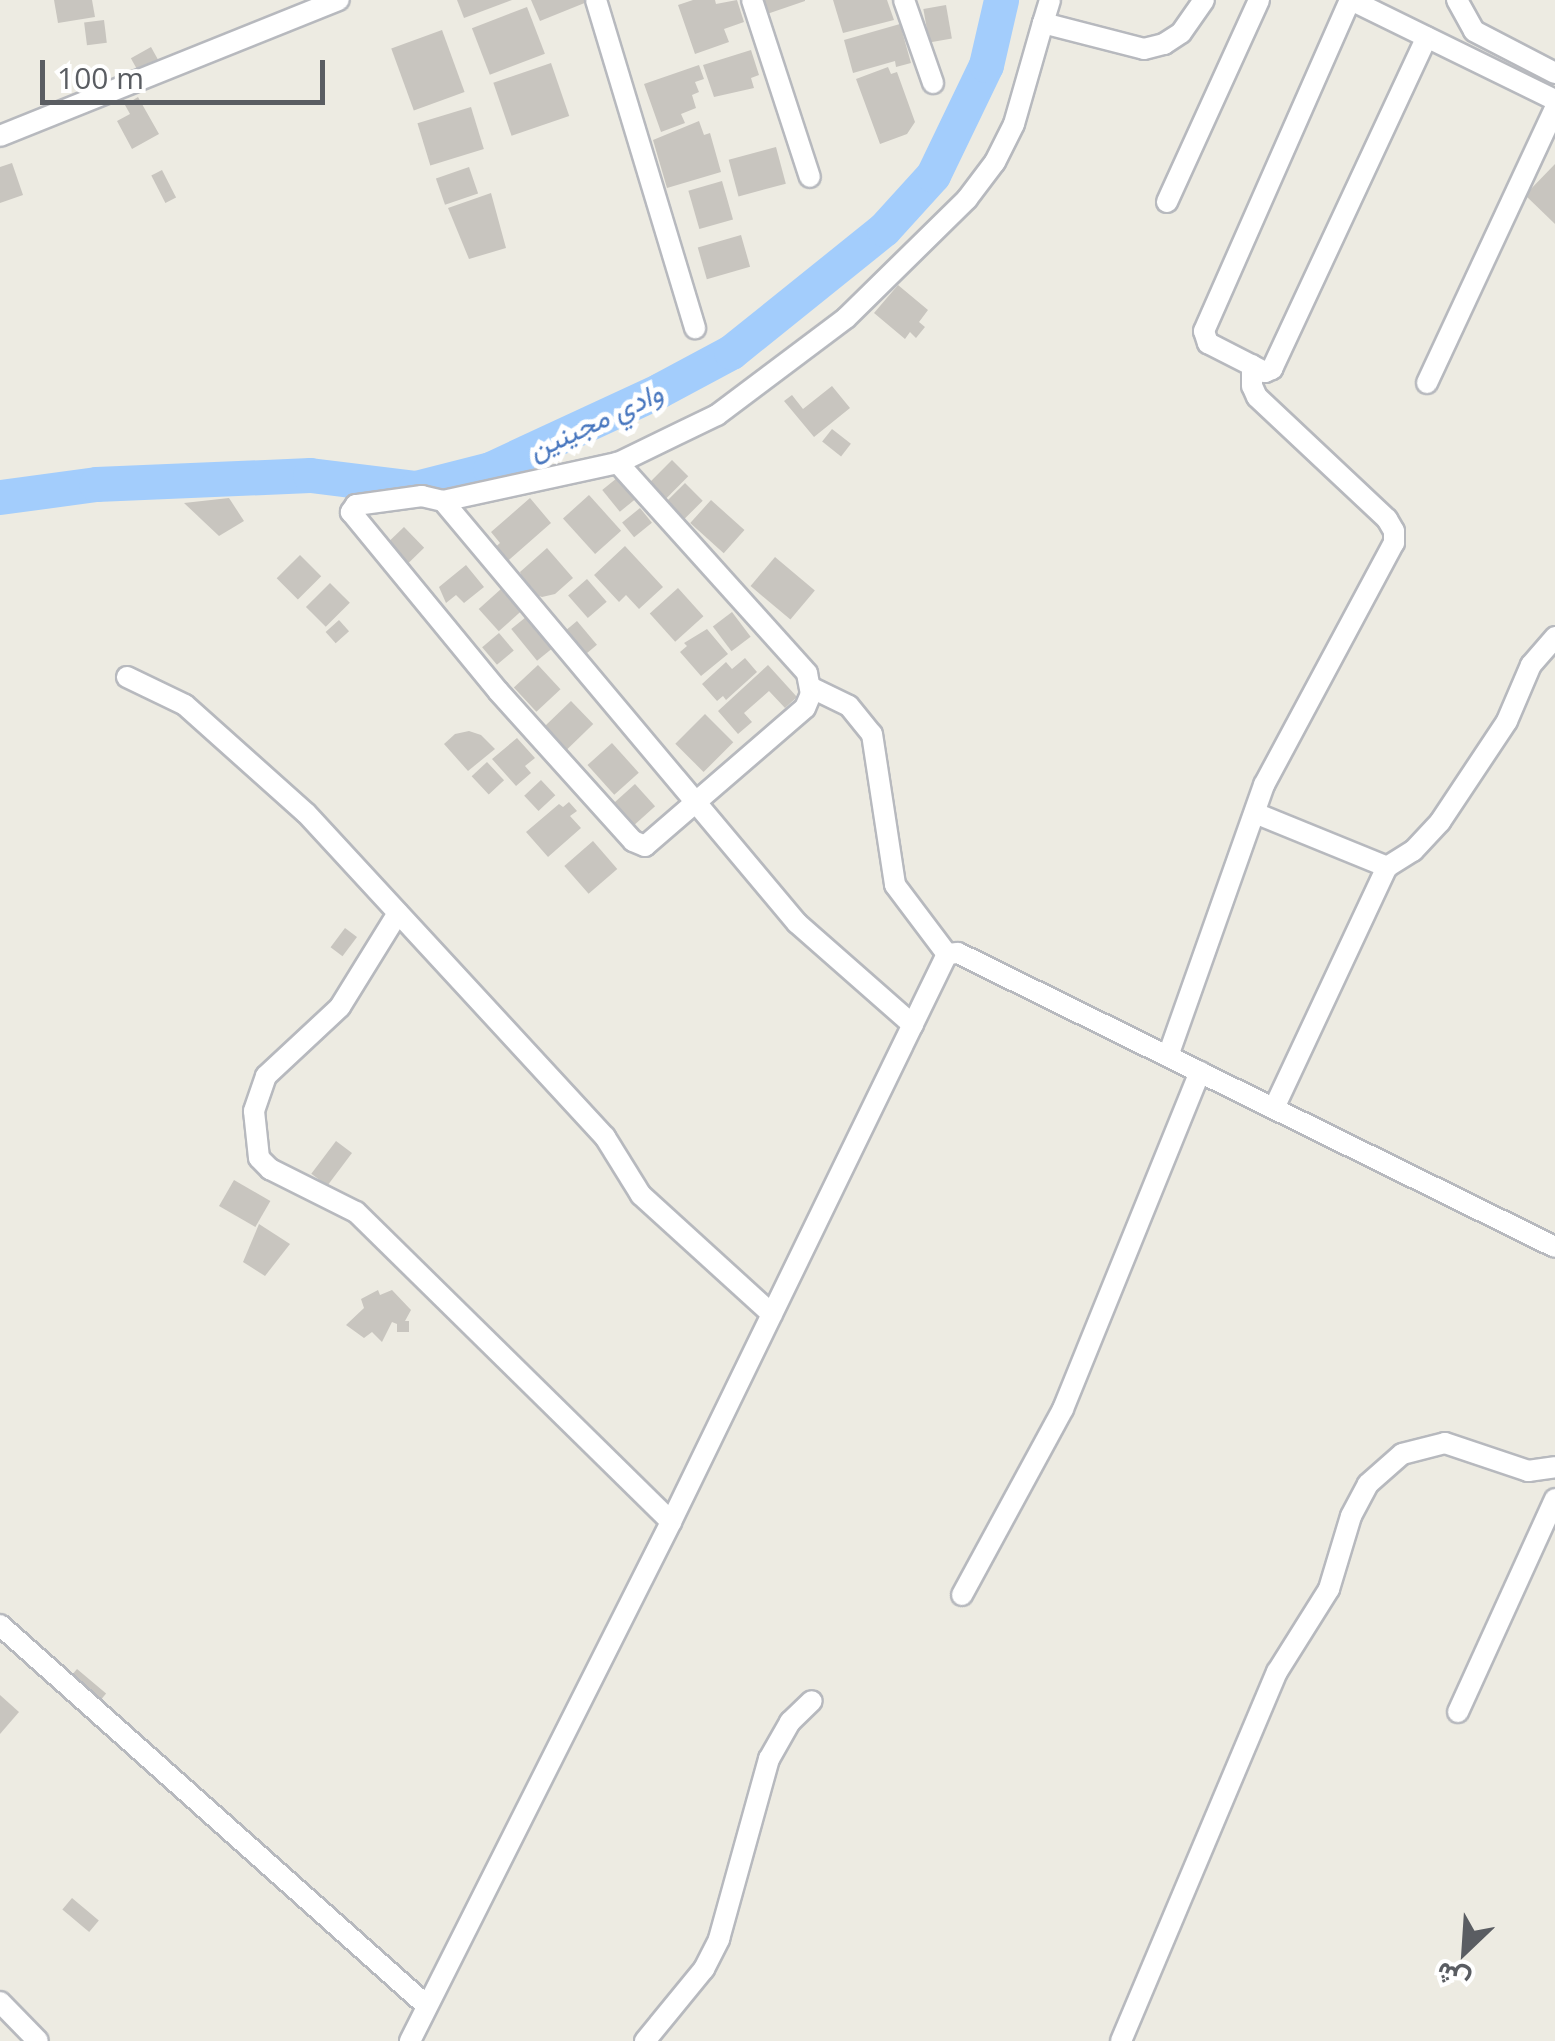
<!DOCTYPE html>
<html>
<head>
<meta charset="utf-8">
<style>
	body { margin:0 }
	#map { position:relative; width:1555px; height:2041px; overflow:hidden; background:#edebe2; font-family:"Open Sans",Vazirmatn,sans-serif }
	div>[style] { position:absolute }
	[style*='--x'] { left:calc(var(--x)*1px); top:calc(var(--y)*1px); width:calc(var(--w)*1px); rotate:calc(var(--a)*1deg) }
	.river>* { height:35px; margin:-17.5px; padding:0 17.5px; transform-origin:17.5px; border-radius:17.5px; background:#a3cdfc }
	.building>* { inset:0; background:#c8c5bf; transform-origin:0 0 }
	.roads { filter:drop-shadow(2px 0 #b7b9be) drop-shadow(-2px 0 #b7b9be) drop-shadow(0 2px #b7b9be) drop-shadow(0 -2px #b7b9be) }
	.minor>* { height:20px; margin:-10px; padding:0 10px; transform-origin:10px; border-radius:10px; background:#fff }
	span { translate:-50% -50%; white-space:nowrap; text-align:center; line-height:1.15; -webkit-text-stroke:10px #fff; paint-order:stroke }
	.water-label { font-size:28px; color:#4776be; font-style:italic }
	.north { position:absolute; left:1415px; top:1901px; width:100px; height:100px; -webkit-text-stroke:8px #fff; paint-order:stroke; rotate:205deg; font-size:28px; font-weight:700; line-height:40px; text-align:center; color:#5a5d62 }
	.north::after { content:''; display:block; margin:auto; width:35px; height:45px; background:#5a5d62; clip-path:polygon(50% 0,100% 100%,50% 72%,0 100%) }
	.scale { position:absolute; left:40px; top:60px; width:285px; height:45px; box-sizing:border-box; border:5px solid #5a5d62; border-top:0; padding-left:12px; font-size:30px; line-height:35px; white-space:nowrap; color:#5a5d62; -webkit-text-stroke:8px #fff; paint-order:stroke }
</style>
</head>
<body>
<div id="map">
	<div class="river">
		<div style="--x:0;--y:497;--w:97;--a:-7.7"></div>
		<div style="--x:96;--y:484;--w:214;--a:-2.4"></div>
		<div style="--x:310;--y:475;--w:107;--a:7"></div>
		<div style="--x:416;--y:488;--w:76;--a:-14.4"></div>
		<div style="--x:490;--y:469;--w:187;--a:-24.9"></div>
		<div style="--x:660;--y:390;--w:81;--a:-28.2"></div>
		<div style="--x:731;--y:352;--w:196;--a:-38.8"></div>
		<div style="--x:884;--y:229;--w:73;--a:-47.8"></div>
		<div style="--x:933;--y:175;--w:122;--a:-64.3"></div>
		<div style="--x:986;--y:65;--w:67;--a:-77"></div>
	</div>
	<div class="building">
		<div style="clip-path:polygon(54px 0,92px 0,95px 17px,58px 23px)"></div>
		<div style="clip-path:polygon(457px 0,512px 0,464px 18px)"></div>
		<div style="clip-path:polygon(531px 0,592px 0,540px 21px)"></div>
		<div style="clip-path:polygon(693px 0,715px 0,716px 4px,737px 0,744px 22px,724px 29px,729px 42px,695px 54px,678px 5px)"></div>
		<div style="clip-path:polygon(762px 0,805px 0,805px 1px,767px 14px)"></div>
		<div style="clip-path:polygon(833px 0,887px 0,894px 20px,843px 33px)"></div>
		<div style="left:946px;top:5px;width:34px;height:23px;rotate:80deg"></div>
		<div style="left:527px;top:7px;width:50px;height:59px;rotate:69deg"></div>
		<div style="left:104px;top:20px;width:23px;height:20px;rotate:83deg"></div>
		<div style="clip-path:polygon(900px 24px,911px 63px,896px 67px,895px 61px,853px 73px,844px 40px)"></div>
		<div style="left:442px;top:30px;width:66px;height:54px;rotate:70deg"></div>
		<div style="left:151px;top:47px;width:18px;height:23px;rotate:61deg"></div>
		<div style="clip-path:polygon(751px 50px,759px 75px,751px 78px,754px 88px,714px 97px,703px 65px)"></div>
		<div style="left:551px;top:63px;width:56px;height:61px;rotate:71deg"></div>
		<div style="clip-path:polygon(699px 65px,704px 79px,695px 82px,699px 92px,692px 95px,696px 108px,681px 114px,685px 123px,661px 132px,644px 84px)"></div>
		<div style="clip-path:polygon(888px 67px,891px 74px,897px 72px,915px 122px,907px 134px,880px 144px,856px 79px)"></div>
		<div style="clip-path:polygon(138px 97px,159px 134px,132px 149px,117px 121px,130px 114px,125px 105px)"></div>
		<div style="left:471px;top:107px;width:44px;height:56px;rotate:73deg"></div>
		<div style="clip-path:polygon(699px 121px,704px 135px,710px 133px,721px 172px,667px 188px,653px 140px)"></div>
		<div style="left:776px;top:147px;width:38px;height:49px;rotate:75deg"></div>
		<div style="clip-path:polygon(12px 163px,23px 195px,0 203px,0 167px)"></div>
		<div style="clip-path:polygon(1555px 164px,1555px 224px,1525px 195px)"></div>
		<div style="left:469px;top:167px;width:28px;height:35px;rotate:71deg"></div>
		<div style="left:162px;top:170px;width:31px;height:12px;rotate:63deg"></div>
		<div style="left:722px;top:181px;width:40px;height:35px;rotate:74deg"></div>
		<div style="clip-path:polygon(491px 193px,506px 248px,469px 259px,448px 208px)"></div>
		<div style="left:741px;top:235px;width:33px;height:45px;rotate:74deg"></div>
		<div style="clip-path:polygon(898px 285px,928px 310px,919px 322px,925px 327px,916px 338px,910px 332px,905px 339px,874px 313px)"></div>
		<div style="clip-path:polygon(832px 386px,850px 408px,814px 437px,784px 401px,792px 395px,803px 409px)"></div>
		<div style="left:832px;top:429px;width:24px;height:16px;rotate:38deg"></div>
		<div style="left:672px;top:460px;width:23px;height:32px;rotate:45deg"></div>
		<div style="left:617px;top:478px;width:28px;height:19px;rotate:51deg"></div>
		<div style="left:685px;top:483px;width:25px;height:27px;rotate:45deg"></div>
		<div style="left:589px;top:495px;width:48px;height:35px;rotate:48deg"></div>
		<div style="clip-path:polygon(229px 498px,244px 521px,219px 536px,184px 503px)"></div>
		<div style="clip-path:polygon(530px 498px,551px 523px,503px 565px,491px 551px,500px 543px,491px 532px)"></div>
		<div style="left:711px;top:500px;width:45px;height:31px;rotate:42deg"></div>
		<div style="left:640px;top:508px;width:19px;height:23px;rotate:51deg"></div>
		<div style="left:404px;top:527px;width:29px;height:30px;rotate:46deg"></div>
		<div style="clip-path:polygon(625px 546px,663px 587px,639px 609px,626px 595px,619px 602px,594px 575px)"></div>
		<div style="clip-path:polygon(547px 548px,573px 578px,555px 594px,542px 597px,527px 592px,520px 572px)"></div>
		<div style="left:300px;top:555px;width:30px;height:33px;rotate:45deg"></div>
		<div style="left:775px;top:557px;width:52px;height:38px;rotate:40deg"></div>
		<div style="clip-path:polygon(466px 565px,484px 587px,464px 603px,456px 595px,446px 603px,439px 587px)"></div>
		<div style="left:587px;top:579px;width:30px;height:25px;rotate:49deg"></div>
		<div style="left:330px;top:583px;width:28px;height:34px;rotate:45deg"></div>
		<div style="left:678px;top:588px;width:38px;height:38px;rotate:48deg"></div>
		<div style="left:501px;top:589px;width:30px;height:30px;rotate:48deg"></div>
		<div style="left:732px;top:612px;width:31px;height:24px;rotate:53deg"></div>
		<div style="left:526px;top:617px;width:41px;height:19px;rotate:51deg"></div>
		<div style="left:339px;top:620px;width:15px;height:18px;rotate:48deg"></div>
		<div style="left:577px;top:621px;width:31px;height:21px;rotate:50deg"></div>
		<div style="clip-path:polygon(707px 629px,728px 654px,701px 676px,680px 652px,687px 646px,684px 643px)"></div>
		<div style="left:499px;top:633px;width:23px;height:22px;rotate:50deg"></div>
		<div style="clip-path:polygon(745px 658px,757px 672px,726px 700px,723px 696px,717px 701px,702px 684px,726px 662px,732px 669px)"></div>
		<div style="left:538px;top:665px;width:33px;height:33px;rotate:47deg"></div>
		<div style="clip-path:polygon(768px 665px,797px 697px,785px 708px,769px 691px,744px 713px,752px 722px,738px 734px,718px 711px)"></div>
		<div style="left:571px;top:701px;width:32px;height:43px;rotate:46deg"></div>
		<div style="left:705px;top:714px;width:40px;height:42px;rotate:45deg"></div>
		<div style="clip-path:polygon(469px 731px,481px 735px,495px 749px,468px 771px,444px 744px,455px 734px)"></div>
		<div style="clip-path:polygon(517px 738px,535px 758px,525px 766px,531px 773px,516px 786px,492px 759px)"></div>
		<div style="left:612px;top:743px;width:40px;height:33px;rotate:48deg"></div>
		<div style="left:487px;top:762px;width:25px;height:21px;rotate:47deg"></div>
		<div style="left:541px;top:780px;width:21px;height:23px;rotate:47deg"></div>
		<div style="left:635px;top:784px;width:30px;height:31px;rotate:48deg"></div>
		<div style="clip-path:polygon(569px 802px,577px 811px,570px 816px,581px 828px,548px 857px,526px 832px,559px 804px,563px 807px)"></div>
		<div style="left:593px;top:841px;width:37px;height:38px;rotate:49deg"></div>
		<div style="left:345px;top:928px;width:15px;height:24px;rotate:37deg"></div>
		<div style="left:336px;top:1141px;width:20px;height:41px;rotate:37deg"></div>
		<div style="left:234px;top:1180px;width:42px;height:30px;rotate:30deg"></div>
		<div style="clip-path:polygon(259px 1224px,290px 1244px,265px 1276px,243px 1262px)"></div>
		<div style="clip-path:polygon(378px 1290px,380px 1295px,392px 1290px,411px 1310px,405px 1321px,409px 1321px,409px 1332px,397px 1332px,397px 1324px,392px 1322px,382px 1342px,372px 1332px,364px 1338px,346px 1325px,364px 1308px,361px 1299px)"></div>
		<div style="left:77px;top:1669px;width:38px;height:13px;rotate:40deg"></div>
		<div style="clip-path:polygon(0 1695px,19px 1712px,0 1734px)"></div>
		<div style="left:72px;top:1898px;width:35px;height:15px;rotate:40deg"></div>
	</div>
	<div class="roads">
		<div class="minor">
			<div style="--x:596;--y:0;--w:343;--a:73.2"></div>
			<div style="--x:752;--y:0;--w:186;--a:71.9"></div>
			<div style="--x:904;--y:0;--w:88;--a:70.7"></div>
			<div style="--x:1350;--y:0;--w:362;--a:113.8"></div>
			<div style="--x:1204;--y:331;--w:13;--a:72"></div>
			<div style="--x:1208;--y:343;--w:64;--a:27"></div>
			<div style="--x:1265;--y:372;--w:8;--a:-23"></div>
			<div style="--x:1272;--y:369;--w:366;--a:-65"></div>
			<div style="--x:1351;--y:0;--w:227;--a:26.1"></div>
			<div style="--x:1457;--y:0;--w:35;--a:61"></div>
			<div style="--x:1474;--y:31;--w:91;--a:27.4"></div>
			<div style="--x:1043;--y:23;--w:24;--a:-73"></div>
			<div style="--x:0;--y:136;--w:365;--a:-21.9"></div>
			<div style="--x:1167;--y:202;--w:222;--a:-65.5"></div>
			<div style="--x:1427;--y:383;--w:303;--a:-65"></div>
			<div style="--x:443;--y:501;--w:22;--a:-167"></div>
			<div style="--x:422;--y:496;--w:67;--a:172.2"></div>
			<div style="--x:356;--y:505;--w:9;--a:126"></div>
			<div style="--x:351;--y:512;--w:232;--a:50.6"></div>
			<div style="--x:498;--y:691;--w:202;--a:48"></div>
			<div style="--x:633;--y:841;--w:13;--a:23"></div>
			<div style="--x:645;--y:846;--w:211;--a:-40.8"></div>
			<div style="--x:805;--y:708;--w:15;--a:-67"></div>
			<div style="--x:811;--y:694;--w:21;--a:-101"></div>
			<div style="--x:807;--y:673;--w:283;--a:-132"></div>
			<div style="--x:127;--y:677;--w:64;--a:25.8"></div>
			<div style="--x:185;--y:705;--w:162;--a:41.8"></div>
			<div style="--x:306;--y:813;--w:441;--a:47.3"></div>
			<div style="--x:605;--y:1137;--w:68;--a:58.2"></div>
			<div style="--x:641;--y:1195;--w:177;--a:42.3"></div>
			<div style="--x:810;--y:687;--w:43;--a:26"></div>
			<div style="--x:849;--y:706;--w:36;--a:51"></div>
			<div style="--x:872;--y:734;--w:153;--a:81.3"></div>
			<div style="--x:895;--y:885;--w:86;--a:53"></div>
			<div style="--x:1255;--y:813;--w:143;--a:22.2"></div>
			<div style="--x:398;--y:913;--w:110;--a:121.7"></div>
			<div style="--x:340;--y:1007;--w:101;--a:137"></div>
			<div style="--x:266;--y:1076;--w:37;--a:109"></div>
			<div style="--x:254;--y:1111;--w:47;--a:83.9"></div>
			<div style="--x:259;--y:1158;--w:16;--a:45"></div>
			<div style="--x:270;--y:1169;--w:96;--a:26.6"></div>
			<div style="--x:356;--y:1212;--w:442;--a:44.5"></div>
			<div style="--x:913;--y:1025;--w:154;--a:-138.7"></div>
			<div style="--x:797;--y:923;--w:551;--a:-129.99"></div>
			<div style="--x:443;--y:501;--w:179;--a:-12.3"></div>
			<div style="--x:618;--y:463;--w:110;--a:-25.9"></div>
			<div style="--x:717;--y:415;--w:161;--a:-36.9"></div>
			<div style="--x:846;--y:318;--w:170;--a:-44.5"></div>
			<div style="--x:967;--y:199;--w:46;--a:-52.9"></div>
			<div style="--x:995;--y:162;--w:42;--a:-63.4"></div>
			<div style="--x:1014;--y:124;--w:105;--a:-74"></div>
			<div style="--x:1043;--y:23;--w:104;--a:14.4"></div>
			<div style="--x:1144;--y:49;--w:21;--a:-14"></div>
			<div style="--x:1164;--y:44;--w:20;--a:-33"></div>
			<div style="--x:1181;--y:33;--w:40;--a:-55.1"></div>
			<div style="--x:1168;--y:1056;--w:288;--a:-70.5"></div>
			<div style="--x:1264;--y:785;--w:275;--a:-61.8"></div>
			<div style="--x:1394;--y:543;--w:12;--a:-90"></div>
			<div style="--x:1394;--y:531;--w:14;--a:-120"></div>
			<div style="--x:1387;--y:519;--w:178;--a:-136.8"></div>
			<div style="--x:1257;--y:397;--w:12;--a:-114"></div>
			<div style="--x:1252;--y:386;--w:21;--a:-90"></div>
			<div style="--x:1274;--y:1108;--w:266;--a:-64.9"></div>
			<div style="--x:1387;--y:867;--w:31;--a:-32"></div>
			<div style="--x:1413;--y:851;--w:40;--a:-47"></div>
			<div style="--x:1440;--y:822;--w:121;--a:-56.4"></div>
			<div style="--x:1507;--y:721;--w:61;--a:-66.8"></div>
			<div style="--x:1531;--y:665;--w:37;--a:-49"></div>
			<div style="--x:962;--y:1595;--w:212;--a:-61.5"></div>
			<div style="--x:1063;--y:1409;--w:364;--a:-67.9"></div>
			<div style="--x:0;--y:1625;--w:572;--a:41.74"></div>
			<div style="--x:1458;--y:1712;--w:234;--a:-65.5"></div>
			<div style="--x:0;--y:2002;--w:54;--a:45.7"></div>
			<div style="--x:410;--y:2041;--w:581;--a:-63.3"></div>
			<div style="--x:671;--y:1522;--w:632;--a:-64.08"></div>
			<div style="--x:947;--y:954;--w:11;--a:-5"></div>
			<div style="--x:958;--y:953;--w:665;--a:26.22"></div>
			<div style="--x:645;--y:2041;--w:93;--a:-50.7"></div>
			<div style="--x:704;--y:1969;--w:34;--a:-63"></div>
			<div style="--x:719;--y:1939;--w:187;--a:-74.5"></div>
			<div style="--x:769;--y:1759;--w:43;--a:-60.4"></div>
			<div style="--x:790;--y:1722;--w:30;--a:-44"></div>
			<div style="--x:1121;--y:2041;--w:401;--a:-67.1"></div>
			<div style="--x:1277;--y:1672;--w:98;--a:-57.9"></div>
			<div style="--x:1329;--y:1589;--w:76;--a:-73.2"></div>
			<div style="--x:1351;--y:1516;--w:36;--a:-62"></div>
			<div style="--x:1368;--y:1484;--w:45;--a:-41.4"></div>
			<div style="--x:1402;--y:1454;--w:44;--a:-14.3"></div>
			<div style="--x:1445;--y:1443;--w:88;--a:18.6"></div>
			<div style="--x:1528;--y:1471;--w:27;--a:-8"></div>
		</div>
	</div>
	<div class="water-label">
		<span style="left:595px;top:420px;rotate:-25deg">وادي مجينين</span>
	</div>
	<div class="north">ش</div>
	<div class="scale">100 m</div>
</div>
</body>
</html>
